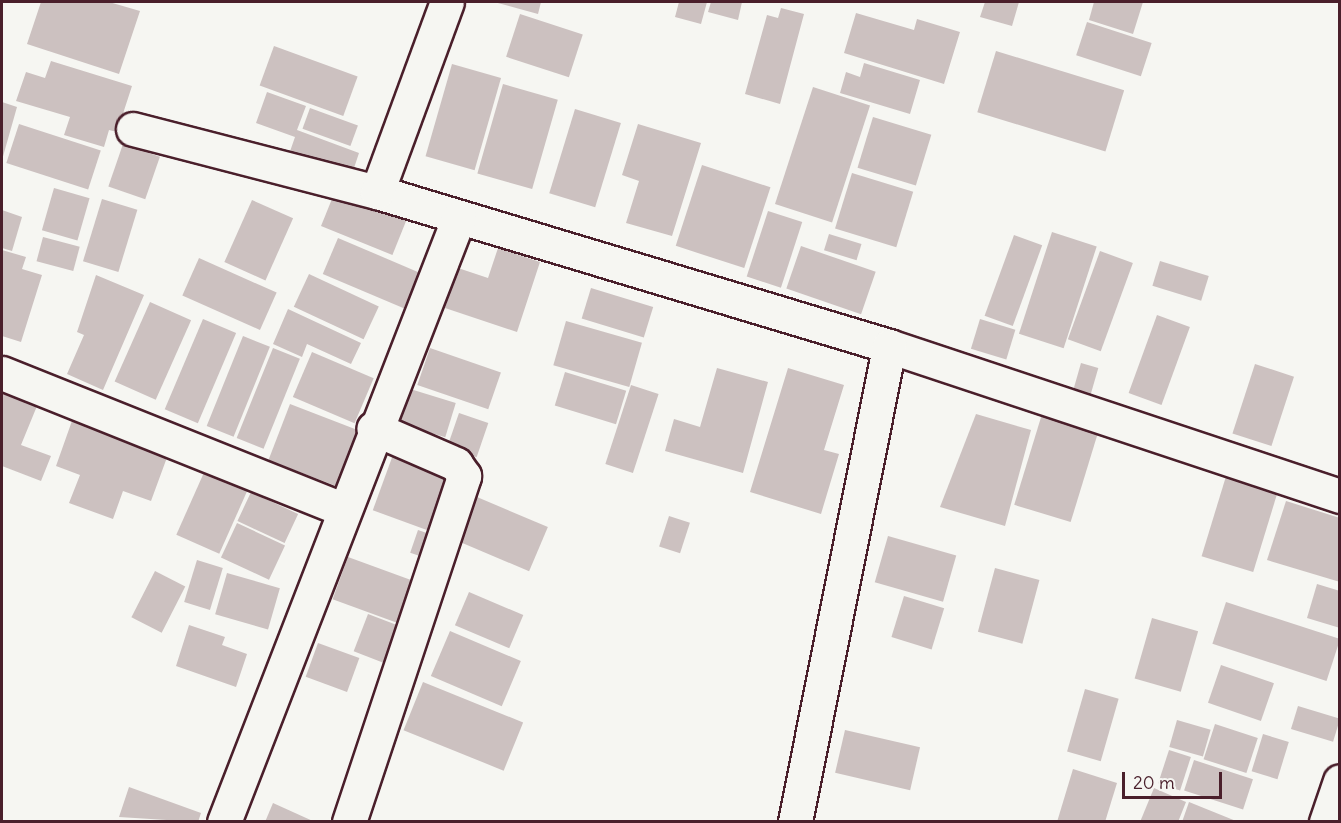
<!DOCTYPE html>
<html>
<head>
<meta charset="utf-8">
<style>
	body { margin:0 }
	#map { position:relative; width:1341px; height:823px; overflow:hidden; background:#f6f6f2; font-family:Delius,sans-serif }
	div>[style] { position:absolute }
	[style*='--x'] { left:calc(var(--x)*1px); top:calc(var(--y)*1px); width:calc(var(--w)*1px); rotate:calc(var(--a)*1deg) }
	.building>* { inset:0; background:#ccc1c0; transform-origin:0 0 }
	.roads { filter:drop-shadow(2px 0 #4a1f2b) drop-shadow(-2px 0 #4a1f2b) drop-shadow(0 2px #4a1f2b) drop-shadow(0 -2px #4a1f2b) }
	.minor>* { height:33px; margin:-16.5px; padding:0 16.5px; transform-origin:16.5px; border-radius:16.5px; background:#f6f6f2 }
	span { translate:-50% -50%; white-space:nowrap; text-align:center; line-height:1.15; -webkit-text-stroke:5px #f6f6f2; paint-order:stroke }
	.frame { position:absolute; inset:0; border:3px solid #4a1f2b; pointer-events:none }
	.scale { position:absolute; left:1122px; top:772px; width:100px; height:27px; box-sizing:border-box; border:3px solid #4a1f2b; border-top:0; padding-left:8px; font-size:18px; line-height:21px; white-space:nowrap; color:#4a1f2b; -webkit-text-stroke:4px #f6f6f2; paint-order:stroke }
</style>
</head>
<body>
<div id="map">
	<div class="building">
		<div style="clip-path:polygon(41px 2px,109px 2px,140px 11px,119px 74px,27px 44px)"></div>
		<div style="clip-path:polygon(494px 2px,541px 2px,538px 14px)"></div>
		<div style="clip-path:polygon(679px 2px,707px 2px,701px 24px,675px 17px)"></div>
		<div style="clip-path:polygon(711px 2px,742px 2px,738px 20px,708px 12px)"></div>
		<div style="clip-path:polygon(985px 2px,1019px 2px,1012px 26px,980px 17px)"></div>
		<div style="clip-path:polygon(1094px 2px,1143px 2px,1133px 34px,1089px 20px)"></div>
		<div style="clip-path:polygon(781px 8px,804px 14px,780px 104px,745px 94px,767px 15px,778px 18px)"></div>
		<div style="clip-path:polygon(856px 13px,914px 30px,917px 19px,960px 32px,944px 84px,844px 53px)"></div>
		<div style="left:520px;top:14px;width:66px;height:45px;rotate:18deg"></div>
		<div style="left:1087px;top:22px;width:68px;height:35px;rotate:18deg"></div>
		<div style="left:274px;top:46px;width:89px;height:42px;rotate:20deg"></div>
		<div style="left:996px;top:51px;width:134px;height:64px;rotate:17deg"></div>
		<div style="clip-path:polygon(51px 61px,132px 86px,117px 132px,109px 130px,104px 147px,64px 135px,70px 117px,16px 101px,26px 72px,45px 78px)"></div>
		<div style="clip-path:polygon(864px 63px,920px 80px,910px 114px,840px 93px,846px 72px,860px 77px)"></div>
		<div style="left:452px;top:64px;width:51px;height:96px;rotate:16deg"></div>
		<div style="left:503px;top:84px;width:57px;height:93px;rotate:16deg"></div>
		<div style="left:813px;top:87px;width:60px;height:123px;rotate:18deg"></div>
		<div style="clip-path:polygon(267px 92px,306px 106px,297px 130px,359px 153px,349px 183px,287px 160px,295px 137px,256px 123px)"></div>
		<div style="clip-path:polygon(2px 102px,17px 107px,2px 160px)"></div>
		<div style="left:310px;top:108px;width:51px;height:22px;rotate:20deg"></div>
		<div style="left:575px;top:109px;width:48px;height:88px;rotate:17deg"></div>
		<div style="left:873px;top:117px;width:61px;height:53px;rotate:17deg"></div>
		<div style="left:19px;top:124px;width:86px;height:41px;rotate:18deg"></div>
		<div style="clip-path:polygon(638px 124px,701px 143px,672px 236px,626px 223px,639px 181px,622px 175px)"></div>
		<div style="left:123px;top:144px;width:39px;height:45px;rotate:19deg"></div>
		<div style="left:702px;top:165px;width:72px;height:85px;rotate:18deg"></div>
		<div style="left:852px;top:173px;width:64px;height:58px;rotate:17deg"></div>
		<div style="left:54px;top:188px;width:37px;height:44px;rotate:16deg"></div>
		<div style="left:336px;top:189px;width:77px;height:40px;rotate:22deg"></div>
		<div style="left:102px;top:199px;width:37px;height:65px;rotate:17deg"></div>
		<div style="left:252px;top:200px;width:45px;height:68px;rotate:24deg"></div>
		<div style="clip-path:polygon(2px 210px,22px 217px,12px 251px,2px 248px)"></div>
		<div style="left:768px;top:211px;width:36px;height:69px;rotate:18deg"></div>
		<div style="left:1052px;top:232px;width:47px;height:107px;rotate:18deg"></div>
		<div style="left:829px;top:234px;width:34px;height:17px;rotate:17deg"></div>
		<div style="left:1014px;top:235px;width:30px;height:86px;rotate:20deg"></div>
		<div style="left:43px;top:237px;width:38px;height:25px;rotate:15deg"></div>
		<div style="left:338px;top:238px;width:88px;height:39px;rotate:23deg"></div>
		<div style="left:801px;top:246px;width:79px;height:45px;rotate:19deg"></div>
		<div style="clip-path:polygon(498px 248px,540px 262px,517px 332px,445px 308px,458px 268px,488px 278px)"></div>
		<div style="clip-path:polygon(2px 250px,26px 257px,22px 269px,42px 275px,21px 342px,2px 336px)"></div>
		<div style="left:1100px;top:251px;width:35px;height:94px;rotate:20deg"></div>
		<div style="left:199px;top:258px;width:85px;height:41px;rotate:24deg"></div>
		<div style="left:1160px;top:261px;width:51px;height:26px;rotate:17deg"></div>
		<div style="left:309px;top:274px;width:77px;height:36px;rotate:25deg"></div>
		<div style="clip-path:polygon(96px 275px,144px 295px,103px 390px,67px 374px,84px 335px,77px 332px)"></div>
		<div style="left:591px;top:288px;width:65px;height:32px;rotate:17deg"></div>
		<div style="left:150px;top:302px;width:45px;height:87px;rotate:24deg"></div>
		<div style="clip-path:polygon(288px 309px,361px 343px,351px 364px,307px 344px,302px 357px,273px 344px)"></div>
		<div style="left:1157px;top:315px;width:35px;height:83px;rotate:20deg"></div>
		<div style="left:203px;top:319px;width:36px;height:98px;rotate:23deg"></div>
		<div style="left:980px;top:319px;width:37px;height:31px;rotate:17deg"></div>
		<div style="left:566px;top:321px;width:79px;height:46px;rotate:16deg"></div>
		<div style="left:243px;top:336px;width:29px;height:97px;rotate:22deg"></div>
		<div style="left:273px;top:348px;width:29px;height:97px;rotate:22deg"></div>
		<div style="left:430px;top:348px;width:75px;height:39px;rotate:19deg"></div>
		<div style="left:312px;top:352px;width:67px;height:49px;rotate:23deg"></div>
		<div style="left:1081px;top:363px;width:18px;height:29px;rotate:16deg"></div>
		<div style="left:1255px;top:364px;width:41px;height:73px;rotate:18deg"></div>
		<div style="clip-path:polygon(717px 368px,768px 382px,743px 473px,665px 451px,674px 419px,700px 427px)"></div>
		<div style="clip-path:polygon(788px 368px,844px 385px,824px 450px,839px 454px,821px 514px,750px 492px)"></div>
		<div style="left:565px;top:372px;width:64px;height:35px;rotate:17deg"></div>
		<div style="left:631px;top:385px;width:29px;height:83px;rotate:18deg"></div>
		<div style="left:407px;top:388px;width:51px;height:36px;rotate:17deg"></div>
		<div style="clip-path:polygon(2px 392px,37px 406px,21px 445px,51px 456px,41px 481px,2px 466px)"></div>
		<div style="left:290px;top:404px;width:73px;height:60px;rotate:21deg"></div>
		<div style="left:459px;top:413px;width:31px;height:36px;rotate:19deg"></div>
		<div style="clip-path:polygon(976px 414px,1031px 430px,1005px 526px,940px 507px)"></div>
		<div style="left:1042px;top:414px;width:59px;height:95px;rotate:17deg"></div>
		<div style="clip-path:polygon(73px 418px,169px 452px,151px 501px,123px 491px,113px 519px,69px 503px,80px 475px,56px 466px)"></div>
		<div style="left:394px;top:452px;width:64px;height:62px;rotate:20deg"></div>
		<div style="left:206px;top:468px;width:47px;height:73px;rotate:24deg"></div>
		<div style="left:1227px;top:473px;width:54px;height:87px;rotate:17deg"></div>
		<div style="left:251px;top:492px;width:52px;height:32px;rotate:25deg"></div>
		<div style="left:477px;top:497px;width:77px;height:48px;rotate:23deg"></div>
		<div style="clip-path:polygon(1286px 501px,1340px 518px,1340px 582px,1267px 560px)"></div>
		<div style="left:669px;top:516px;width:22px;height:32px;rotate:18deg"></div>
		<div style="left:237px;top:523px;width:53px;height:38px;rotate:25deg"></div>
		<div style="left:418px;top:530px;width:21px;height:24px;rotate:19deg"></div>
		<div style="left:888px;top:536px;width:71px;height:48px;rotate:16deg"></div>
		<div style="left:348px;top:557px;width:75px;height:45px;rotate:20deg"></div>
		<div style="left:197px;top:560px;width:27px;height:44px;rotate:17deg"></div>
		<div style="left:995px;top:568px;width:46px;height:66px;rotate:15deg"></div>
		<div style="left:155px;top:571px;width:34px;height:52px;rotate:27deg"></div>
		<div style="left:227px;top:573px;width:55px;height:43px;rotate:16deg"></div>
		<div style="clip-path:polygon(1317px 584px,1340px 591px,1340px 628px,1307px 618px)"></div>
		<div style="left:469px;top:592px;width:59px;height:36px;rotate:23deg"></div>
		<div style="left:904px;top:596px;width:42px;height:43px;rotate:17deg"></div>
		<div style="left:1226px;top:602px;width:120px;height:44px;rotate:18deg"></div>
		<div style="left:368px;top:614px;width:40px;height:40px;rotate:21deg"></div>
		<div style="left:1152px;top:618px;width:48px;height:63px;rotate:16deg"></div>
		<div style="clip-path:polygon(189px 625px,225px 637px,222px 645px,247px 654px,236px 687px,176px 666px)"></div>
		<div style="left:450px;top:631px;width:77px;height:49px;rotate:23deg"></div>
		<div style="left:318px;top:643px;width:44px;height:36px;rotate:20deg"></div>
		<div style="left:1221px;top:665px;width:56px;height:40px;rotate:19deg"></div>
		<div style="left:423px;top:682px;width:108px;height:52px;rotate:22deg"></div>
		<div style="left:1085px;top:689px;width:35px;height:65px;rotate:16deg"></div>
		<div style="left:1298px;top:706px;width:44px;height:24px;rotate:17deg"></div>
		<div style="left:1177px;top:720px;width:35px;height:28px;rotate:16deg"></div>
		<div style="left:1215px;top:724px;width:45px;height:37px;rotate:18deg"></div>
		<div style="left:845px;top:730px;width:77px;height:44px;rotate:13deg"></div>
		<div style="left:1263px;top:734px;width:27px;height:39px;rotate:17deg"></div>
		<div style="left:1169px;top:750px;width:23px;height:35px;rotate:18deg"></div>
		<div style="left:1194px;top:760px;width:62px;height:32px;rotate:18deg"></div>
		<div style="clip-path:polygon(1073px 769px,1117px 783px,1105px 822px,1057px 822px)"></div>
		<div style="clip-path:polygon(129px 787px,201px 813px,198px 822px,119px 817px)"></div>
		<div style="clip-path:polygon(1154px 788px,1186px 802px,1178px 822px,1140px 822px)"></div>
		<div style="clip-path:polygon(1189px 802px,1236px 821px,1236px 822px,1182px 822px)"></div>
		<div style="clip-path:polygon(273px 803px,315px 822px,265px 822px)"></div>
	</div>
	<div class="roads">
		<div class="minor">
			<div style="--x:133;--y:129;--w:252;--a:14.5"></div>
			<div style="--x:377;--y:192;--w:535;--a:16.74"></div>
			<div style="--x:889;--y:346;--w:475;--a:18.4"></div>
			<div style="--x:377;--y:192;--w:202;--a:-69.8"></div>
			<div style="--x:2;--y:373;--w:368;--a:21.8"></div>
			<div style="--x:224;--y:822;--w:649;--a:-68.77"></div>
			<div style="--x:349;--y:822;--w:365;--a:-71.6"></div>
			<div style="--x:464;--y:476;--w:14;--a:-124"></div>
			<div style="--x:456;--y:464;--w:90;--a:-156.6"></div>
			<div style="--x:795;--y:822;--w:485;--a:-78.8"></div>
			<div style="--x:1326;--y:822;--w:43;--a:-71.1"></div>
		</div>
	</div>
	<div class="frame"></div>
	<div class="scale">20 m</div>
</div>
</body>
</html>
